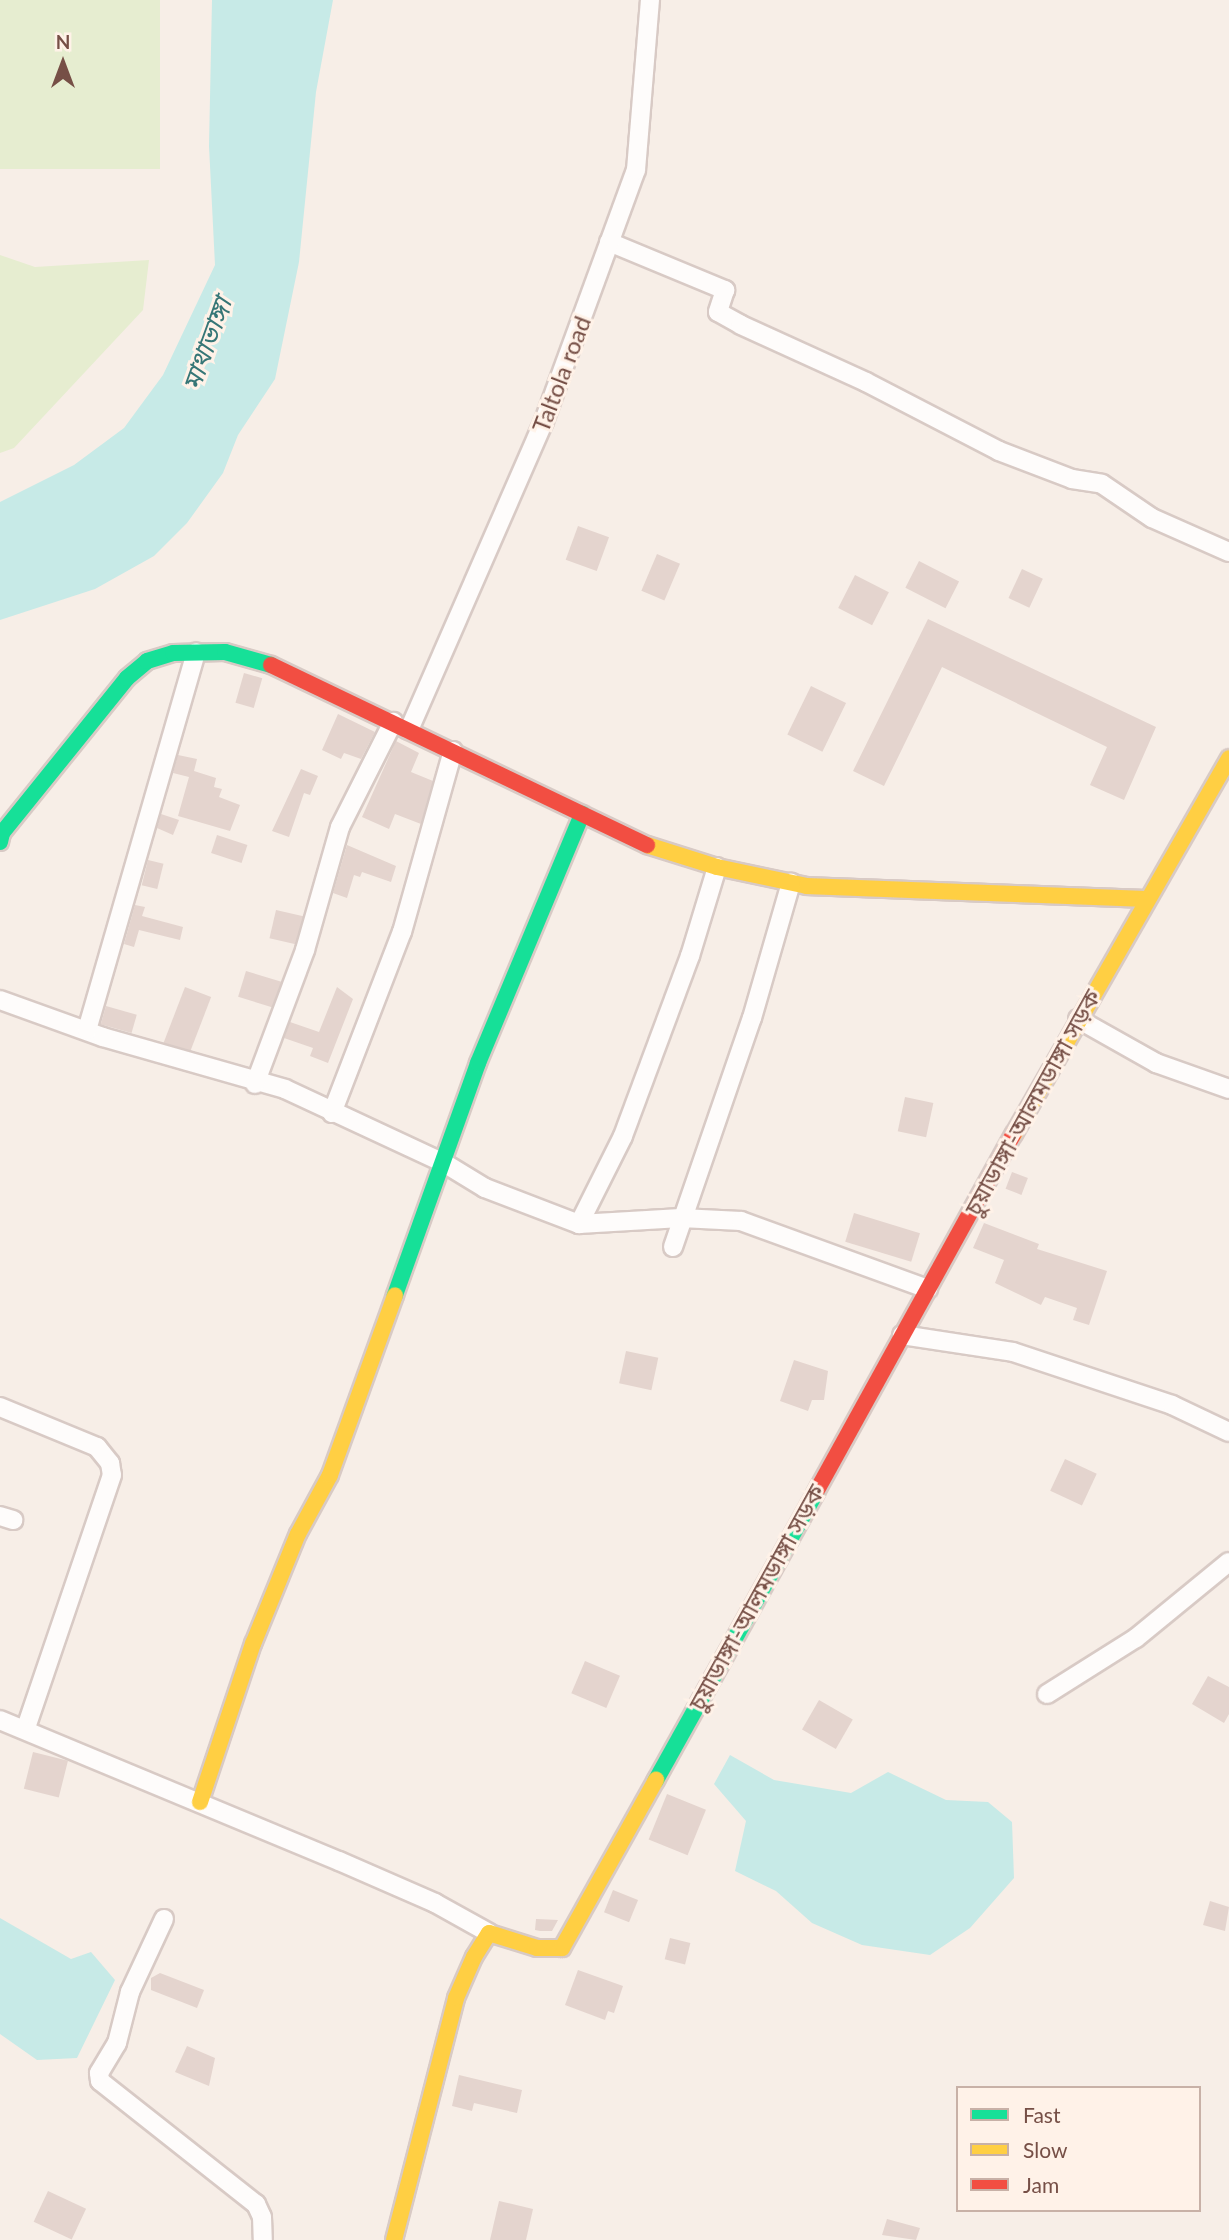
<!DOCTYPE html>
<html>
<head>
<meta charset="utf-8">
<style>
	body { margin:0 }
	#map { position:relative; width:1229px; height:2240px; overflow:hidden; background:#f7eee7; font-family:Lato,"Noto Sans Bengali",sans-serif }
	div>[style] { position:absolute }
	[style*='--x'] { left:calc(var(--x)*1px); top:calc(var(--y)*1px); width:calc(var(--w)*1px); rotate:calc(var(--a)*1deg) }
	.green>* { inset:0; background:#e6edd0; transform-origin:0 0 }
	.water>* { inset:0; background:#c7eae7 }
	.building>* { inset:0; background:#e4d4ce; transform-origin:0 0 }
	.roads { filter:drop-shadow(2px 0 #d8cac5) drop-shadow(-2px 0 #d8cac5) drop-shadow(0 2px #d8cac5) drop-shadow(0 -2px #d8cac5) }
	.street>* { height:18px; margin:-9px; padding:0 9px; transform-origin:9px; border-radius:9px; background:#fefcfb }
	.fast>* { height:16px; margin:-8px; padding:0 8px; transform-origin:8px; border-radius:8px; background:#16e098 }
	.slow>* { height:16px; margin:-8px; padding:0 8px; transform-origin:8px; border-radius:8px; background:#ffcf43 }
	.jam>* { height:16px; margin:-8px; padding:0 8px; transform-origin:8px; border-radius:8px; background:#f24e42 }
	span { translate:-50% -50%; white-space:nowrap; text-align:center; line-height:1.15; -webkit-text-stroke:6px #fff2e8; paint-order:stroke }
	.street-label { font-size:24px; color:#764f46 }
	.water-label { font-size:26px; color:#367676; font-style:italic }
	.legend { position:absolute; left:956px; top:2086px; width:245px; height:126px; box-sizing:border-box; background:#fff2e8; border:2px solid #c8b1a7; margin:0; padding:9px 12px; list-style:none; font-size:21px; color:#764f46 }
	.legend li { display:flex; align-items:center; gap:14px; height:35px }
	.legend b { width:35px; border:2px solid #c8b1a7 }
	.north { position:absolute; left:28px; top:28px; width:70px; height:70px; -webkit-text-stroke:5px #fff2e8; paint-order:stroke; rotate:0deg; font-size:19px; font-weight:700; line-height:28px; text-align:center; color:#764f46 }
	.north::after { content:''; display:block; margin:auto; width:24px; height:32px; background:#764f46; clip-path:polygon(50% 0,100% 100%,50% 72%,0 100%) }
</style>
</head>
<body>
<div id="map">
	<div class="green">
		<div style="left:0;top:0;width:160px;height:169px"></div>
		<div style="clip-path:polygon(0 255px,35px 267px,149px 260px,143px 310px,14px 448px,0 453px)"></div>
	</div>
	<div class="water">
		<div style="clip-path:polygon(212px 0,333px 0,316px 92px,299px 262px,275px 379px,238px 435px,223px 473px,187px 523px,154px 556px,95px 589px,0 620px,0 502px,74px 465px,124px 428px,163px 375px,215px 265px,209px 146px)"></div>
		<div style="clip-path:polygon(730px 1755px,774px 1780px,851px 1793px,888px 1772px,946px 1800px,988px 1802px,1012px 1822px,1014px 1878px,970px 1928px,930px 1955px,862px 1945px,812px 1923px,776px 1891px,735px 1871px,746px 1821px,714px 1784px)"></div>
		<div style="clip-path:polygon(0 1918px,71px 1959px,91px 1952px,115px 1980px,77px 2058px,37px 2060px,0 2034px)"></div>
	</div>
	<div class="building">
		<div style="left:578px;top:526px;width:33px;height:36px;rotate:20deg"></div>
		<div style="left:657px;top:554px;width:25px;height:40px;rotate:23deg"></div>
		<div style="left:919px;top:561px;width:45px;height:30px;rotate:27deg"></div>
		<div style="left:1022px;top:569px;width:23px;height:32px;rotate:25deg"></div>
		<div style="left:855px;top:575px;width:38px;height:37px;rotate:27deg"></div>
		<div style="clip-path:polygon(928px 619px,1156px 727px,1124px 800px,1090px 785px,1107px 747px,942px 667px,884px 786px,853px 771px)"></div>
		<div style="left:244px;top:673px;width:19px;height:31px;rotate:16deg"></div>
		<div style="left:811px;top:686px;width:39px;height:54px;rotate:26deg"></div>
		<div style="clip-path:polygon(338px 714px,375px 732px,361px 759px,344px 753px,341px 759px,322px 750px)"></div>
		<div style="clip-path:polygon(396px 741px,419px 753px,411px 772px,433px 781px,421px 824px,395px 814px,389px 829px,362px 817px)"></div>
		<div style="clip-path:polygon(178px 755px,197px 759px,194px 771px,216px 778px,214px 787px,222px 789px,219px 797px,240px 805px,230px 831px,178px 816px,189px 777px,173px 773px)"></div>
		<div style="clip-path:polygon(301px 769px,318px 776px,310px 795px,304px 793px,289px 837px,272px 831px)"></div>
		<div style="clip-path:polygon(161px 814px,179px 820px,173px 835px,157px 828px)"></div>
		<div style="left:217px;top:835px;width:32px;height:19px;rotate:18deg"></div>
		<div style="clip-path:polygon(347px 845px,396px 866px,391px 882px,362px 872px,360px 877px,354px 875px,347px 898px,333px 893px)"></div>
		<div style="left:148px;top:860px;width:16px;height:26px;rotate:14deg"></div>
		<div style="clip-path:polygon(135px 905px,145px 907px,142px 916px,183px 927px,180px 940px,139px 930px,134px 947px,124px 944px)"></div>
		<div style="left:276px;top:910px;width:28px;height:29px;rotate:13deg"></div>
		<div style="left:246px;top:971px;width:37px;height:27px;rotate:17deg"></div>
		<div style="left:185px;top:987px;width:28px;height:60px;rotate:21deg"></div>
		<div style="clip-path:polygon(337px 987px,353px 999px,328px 1063px,310px 1056px,313px 1048px,284px 1038px,290px 1022px,319px 1032px)"></div>
		<div style="left:106px;top:1006px;width:32px;height:19px;rotate:16deg"></div>
		<div style="left:905px;top:1097px;width:29px;height:35px;rotate:12deg"></div>
		<div style="left:1012px;top:1172px;width:17px;height:18px;rotate:21deg"></div>
		<div style="left:854px;top:1213px;width:69px;height:30px;rotate:17deg"></div>
		<div style="clip-path:polygon(984px 1223px,1039px 1244px,1037px 1249px,1107px 1271px,1089px 1325px,1073px 1320px,1077px 1308px,1045px 1297px,1041px 1305px,995px 1283px,1004px 1260px,973px 1248px)"></div>
		<div style="left:626px;top:1351px;width:33px;height:33px;rotate:12deg"></div>
		<div style="clip-path:polygon(794px 1360px,828px 1371px,824px 1400px,812px 1400px,808px 1411px,780px 1401px)"></div>
		<div style="left:1065px;top:1459px;width:35px;height:35px;rotate:25deg"></div>
		<div style="left:585px;top:1661px;width:38px;height:35px;rotate:23deg"></div>
		<div style="clip-path:polygon(1208px 1676px,1229px 1687px,1229px 1714px,1224px 1723px,1192px 1704px)"></div>
		<div style="left:819px;top:1700px;width:39px;height:34px;rotate:30deg"></div>
		<div style="left:33px;top:1752px;width:36px;height:38px;rotate:14deg"></div>
		<div style="left:667px;top:1794px;width:42px;height:49px;rotate:22deg"></div>
		<div style="left:613px;top:1890px;width:27px;height:24px;rotate:22deg"></div>
		<div style="clip-path:polygon(1210px 1901px,1229px 1907px,1225px 1931px,1203px 1925px)"></div>
		<div style="clip-path:polygon(536px 1919px,558px 1920px,552px 1931px,540px 1931px,535px 1930px)"></div>
		<div style="left:670px;top:1938px;width:21px;height:22px;rotate:14deg"></div>
		<div style="clip-path:polygon(578px 1970px,623px 1986px,614px 2013px,608px 2011px,605px 2020px,565px 2005px)"></div>
		<div style="clip-path:polygon(160px 1973px,204px 1990px,197px 2008px,151px 1990px,151px 1978px)"></div>
		<div style="clip-path:polygon(187px 2046px,215px 2058px,209px 2086px,175px 2072px)"></div>
		<div style="clip-path:polygon(459px 2075px,522px 2090px,517px 2113px,474px 2103px,472px 2111px,452px 2106px)"></div>
		<div style="left:48px;top:2191px;width:42px;height:34px;rotate:25deg"></div>
		<div style="clip-path:polygon(499px 2201px,533px 2209px,526px 2240px,490px 2240px)"></div>
		<div style="clip-path:polygon(887px 2219px,920px 2228px,916px 2240px,882px 2235px)"></div>
	</div>
	<div class="roads">
		<div class="street">
			<div style="--x:609;--y:242;--w:126;--a:22.5"></div>
			<div style="--x:725;--y:290;--w:23;--a:108"></div>
			<div style="--x:718;--y:312;--w:26;--a:29"></div>
			<div style="--x:741;--y:325;--w:137;--a:24.5"></div>
			<div style="--x:866;--y:382;--w:150;--a:27.4"></div>
			<div style="--x:999;--y:451;--w:78;--a:21"></div>
			<div style="--x:1072;--y:479;--w:30;--a:9"></div>
			<div style="--x:1102;--y:484;--w:60;--a:34.2"></div>
			<div style="--x:1152;--y:518;--w:84;--a:23.8"></div>
			<div style="--x:409;--y:730;--w:337;--a:-66.4"></div>
			<div style="--x:544;--y:421;--w:267;--a:-69.9"></div>
			<div style="--x:636;--y:170;--w:171;--a:-85.3"></div>
			<div style="--x:0;--y:1000;--w:109;--a:19.8"></div>
			<div style="--x:103;--y:1037;--w:189;--a:15.9"></div>
			<div style="--x:285;--y:1089;--w:175;--a:25"></div>
			<div style="--x:444;--y:1163;--w:48;--a:31.4"></div>
			<div style="--x:485;--y:1188;--w:101;--a:21"></div>
			<div style="--x:579;--y:1224;--w:102;--a:-3.4"></div>
			<div style="--x:681;--y:1218;--w:60;--a:2.9"></div>
			<div style="--x:741;--y:1221;--w:199;--a:20"></div>
			<div style="--x:1078;--y:1019;--w:90;--a:29.4"></div>
			<div style="--x:1156;--y:1063;--w:77;--a:19.6"></div>
			<div style="--x:87;--y:1030;--w:393;--a:-73.9"></div>
			<div style="--x:255;--y:1084;--w:143;--a:-69.5"></div>
			<div style="--x:305;--y:950;--w:128;--a:-74.1"></div>
			<div style="--x:340;--y:827;--w:118;--a:-63.2"></div>
			<div style="--x:332;--y:1113;--w:194;--a:-68.9"></div>
			<div style="--x:402;--y:932;--w:188;--a:-74.3"></div>
			<div style="--x:579;--y:1224;--w:98;--a:-63.4"></div>
			<div style="--x:623;--y:1136;--w:192;--a:-69.6"></div>
			<div style="--x:690;--y:956;--w:93;--a:-73.1"></div>
			<div style="--x:673;--y:1247;--w:242;--a:-71"></div>
			<div style="--x:752;--y:1018;--w:141;--a:-73.9"></div>
			<div style="--x:902;--y:1335;--w:112;--a:8.7"></div>
			<div style="--x:1013;--y:1352;--w:168;--a:18.4"></div>
			<div style="--x:1172;--y:1405;--w:63;--a:25.3"></div>
			<div style="--x:0;--y:1407;--w:105;--a:22.4"></div>
			<div style="--x:97;--y:1447;--w:21;--a:51"></div>
			<div style="--x:110;--y:1463;--w:12;--a:81"></div>
			<div style="--x:112;--y:1475;--w:266;--a:108.8"></div>
			<div style="--x:0;--y:1516;--w:14;--a:17"></div>
			<div style="--x:1047;--y:1694;--w:105;--a:-32.2"></div>
			<div style="--x:1136;--y:1638;--w:120;--a:-39.3"></div>
			<div style="--x:0;--y:1720;--w:367;--a:22.6"></div>
			<div style="--x:339;--y:1861;--w:105;--a:23.6"></div>
			<div style="--x:435;--y:1903;--w:62;--a:29.1"></div>
			<div style="--x:164;--y:1919;--w:81;--a:115"></div>
			<div style="--x:130;--y:1992;--w:53;--a:104.3"></div>
			<div style="--x:117;--y:2043;--w:35;--a:121"></div>
			<div style="--x:99;--y:2073;--w:8;--a:83"></div>
			<div style="--x:100;--y:2081;--w:199;--a:38.3"></div>
			<div style="--x:256;--y:2204;--w:14;--a:65"></div>
			<div style="--x:262;--y:2217;--w:23;--a:88"></div>
		</div>
		<div class="fast">
			<div style="--x:0;--y:842;--w:9;--a:-77"></div>
			<div style="--x:2;--y:833;--w:199;--a:-51.1"></div>
			<div style="--x:127;--y:678;--w:26;--a:-40"></div>
			<div style="--x:147;--y:661;--w:27;--a:-17"></div>
			<div style="--x:173;--y:653;--w:52;--a:-1.1"></div>
			<div style="--x:225;--y:652;--w:48;--a:15.8"></div>
			<div style="--x:395;--y:1295;--w:246;--a:-70.3"></div>
			<div style="--x:478;--y:1063;--w:270;--a:-67.3"></div>
			<div style="--x:656;--y:1780;--w:329;--a:-60.9"></div>
		</div>
		<div class="slow">
			<div style="--x:647;--y:845;--w:73;--a:17.4"></div>
			<div style="--x:717;--y:867;--w:92;--a:11.9"></div>
			<div style="--x:807;--y:886;--w:338;--a:2.2"></div>
			<div style="--x:1014;--y:1134;--w:433;--a:-60.2"></div>
			<div style="--x:200;--y:1802;--w:167;--a:-71.5"></div>
			<div style="--x:253;--y:1644;--w:119;--a:-67.8"></div>
			<div style="--x:298;--y:1534;--w:67;--a:-61.5"></div>
			<div style="--x:330;--y:1475;--w:191;--a:-70.1"></div>
			<div style="--x:394;--y:2240;--w:250;--a:-75.6"></div>
			<div style="--x:456;--y:1998;--w:45;--a:-66.3"></div>
			<div style="--x:474;--y:1957;--w:28;--a:-58"></div>
			<div style="--x:489;--y:1933;--w:50;--a:17.4"></div>
			<div style="--x:537;--y:1948;--w:25;--a:0"></div>
			<div style="--x:562;--y:1948;--w:193;--a:-60.8"></div>
		</div>
		<div class="jam">
			<div style="--x:271;--y:665;--w:417;--a:25.6"></div>
			<div style="--x:816;--y:1492;--w:409;--a:-61.1"></div>
		</div>
	</div>
	<div class="street-label">
		<span style="left:561px;top:374px;rotate:-69deg">Taltola road</span>
		<span style="left:1032px;top:1102px;rotate:-61deg">চুয়াডাঙ্গা-আলমডাঙ্গা সড়ক</span>
		<span style="left:756px;top:1597px;rotate:-61deg">চুয়াডাঙ্গা-আলমডাঙ্গা সড়ক</span>
	</div>
	<div class="water-label">
		<span style="left:207px;top:344px;rotate:-70deg">মাথাভাঙ্গা</span>
	</div>
	<ul class="legend">
	<li><b style="height:9px;background:#16e098"></b>Fast</li>
	<li><b style="height:9px;background:#ffcf43"></b>Slow</li>
	<li><b style="height:9px;background:#f24e42"></b>Jam</li>
	</ul>
	<div class="north">N</div>
</div>
</body>
</html>
